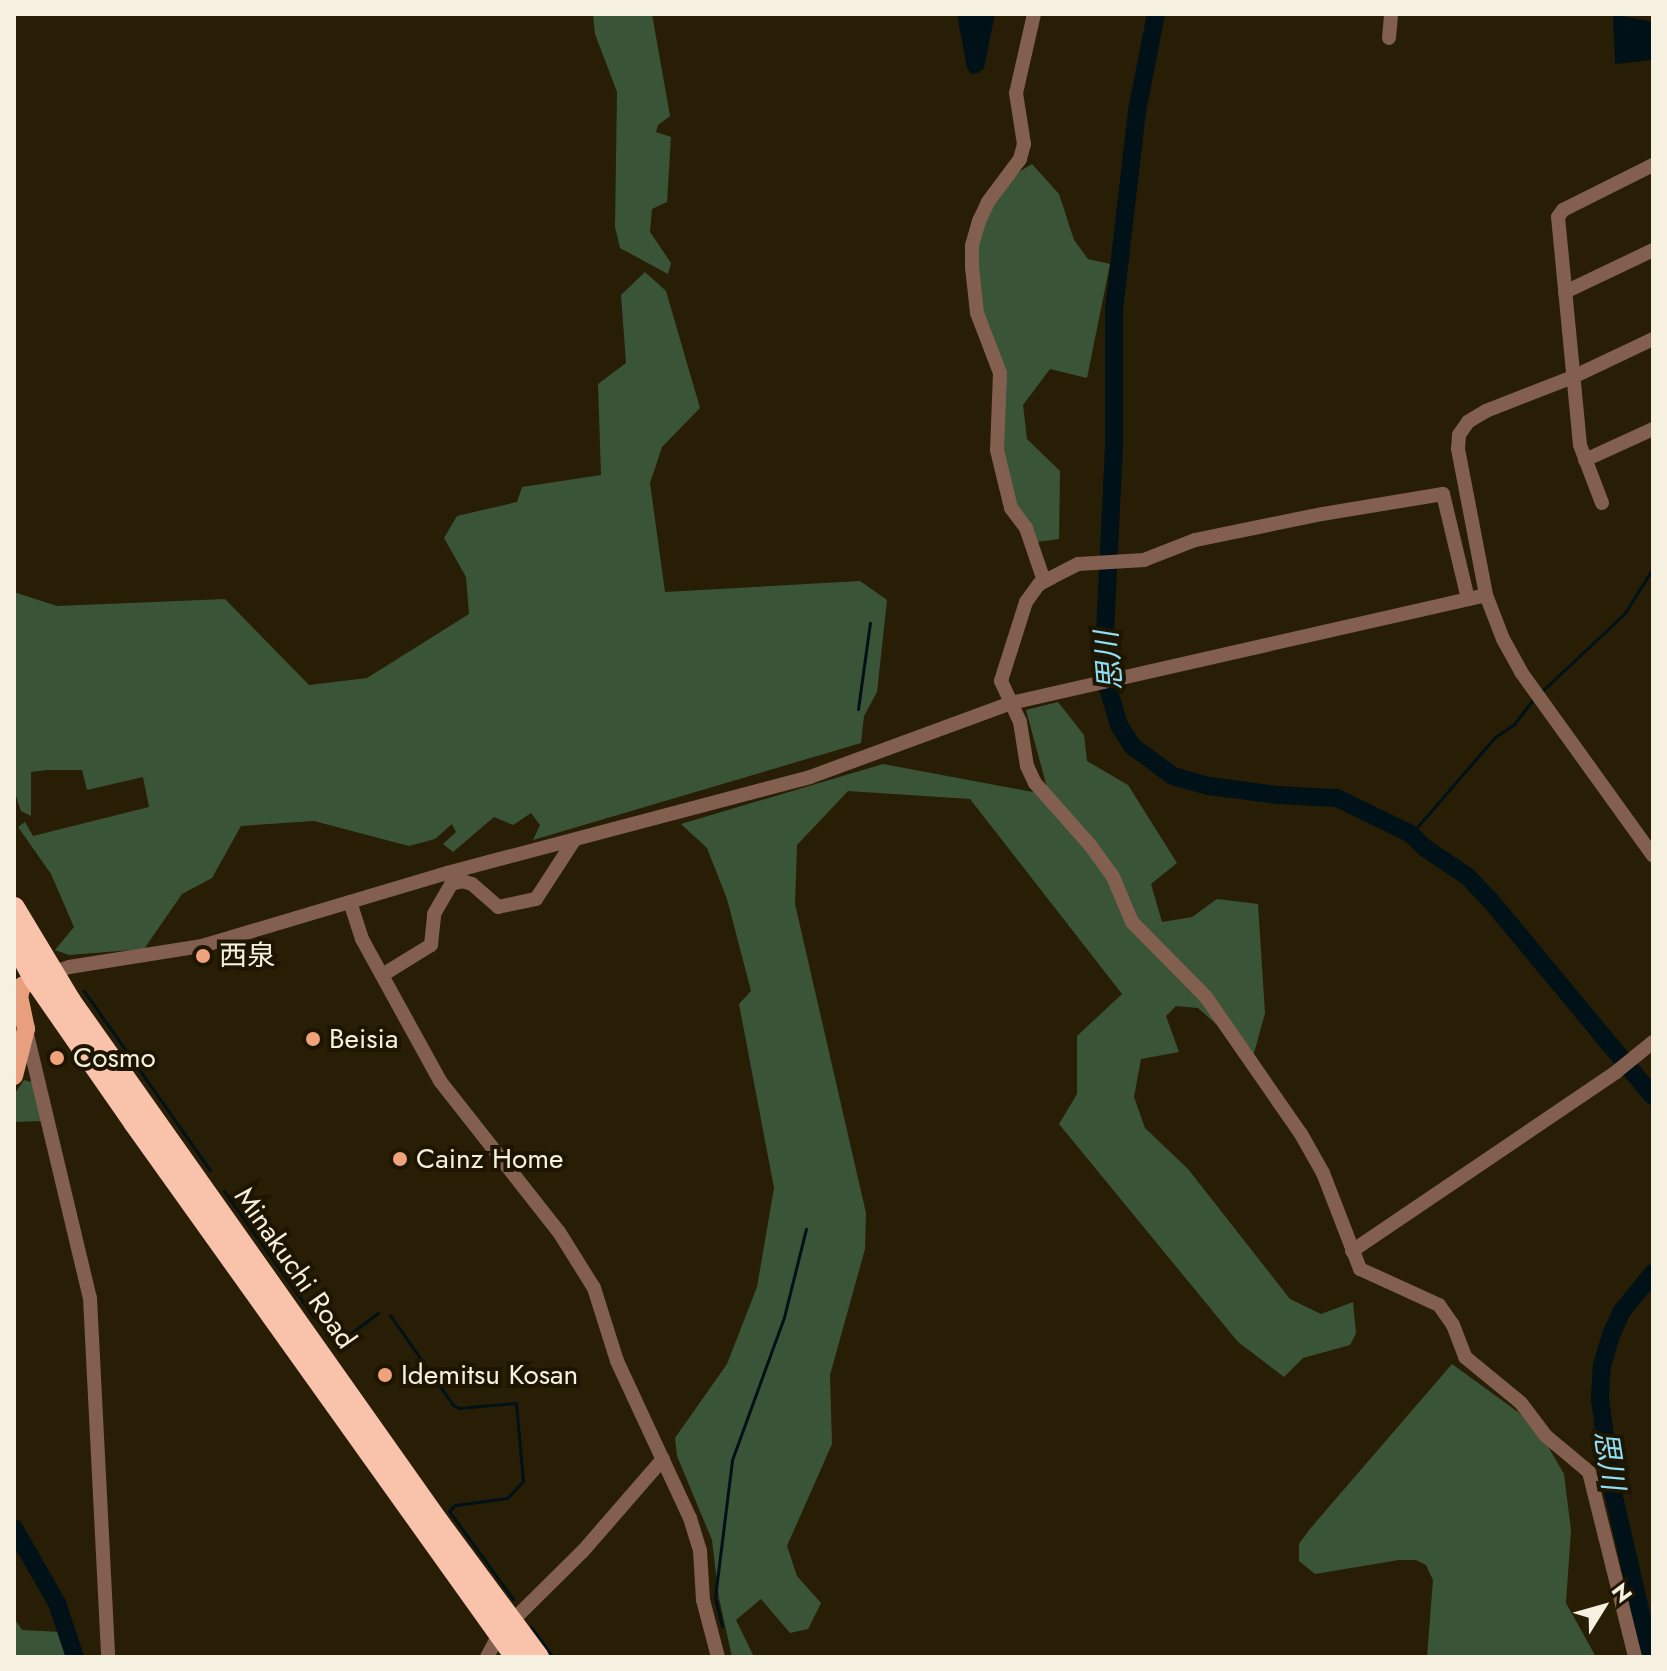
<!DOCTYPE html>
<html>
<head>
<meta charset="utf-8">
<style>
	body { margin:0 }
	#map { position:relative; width:1667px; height:1671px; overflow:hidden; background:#281e05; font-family:Jost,"Noto Sans JP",sans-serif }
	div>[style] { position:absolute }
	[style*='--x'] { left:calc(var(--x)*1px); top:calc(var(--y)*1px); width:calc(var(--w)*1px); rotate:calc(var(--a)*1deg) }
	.forest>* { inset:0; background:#3a5438 }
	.water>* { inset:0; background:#001118 }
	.stream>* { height:3px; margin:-1.5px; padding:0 1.5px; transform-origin:1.5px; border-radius:1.5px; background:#001118 }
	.river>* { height:18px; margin:-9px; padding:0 9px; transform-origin:9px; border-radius:9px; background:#001118 }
	.minor>* { height:14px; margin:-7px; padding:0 7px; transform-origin:7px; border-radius:7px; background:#825f4f }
	.major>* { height:18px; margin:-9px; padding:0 9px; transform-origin:9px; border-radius:9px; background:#e89f7d }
	.highway>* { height:22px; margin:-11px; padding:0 11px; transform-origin:11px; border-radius:11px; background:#f8c3aa }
	.dots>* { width:22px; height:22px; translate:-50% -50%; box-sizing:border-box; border:4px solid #1e1500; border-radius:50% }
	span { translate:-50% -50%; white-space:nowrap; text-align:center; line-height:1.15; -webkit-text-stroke:8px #1e1500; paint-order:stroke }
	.poi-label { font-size:28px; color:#f6f0e0 }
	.left { translate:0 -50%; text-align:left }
	.street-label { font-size:28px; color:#f6f0e0 }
	.water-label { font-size:30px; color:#8ddef7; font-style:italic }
	.frame { position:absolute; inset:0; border:16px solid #f6f0e0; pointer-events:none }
	.north { position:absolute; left:1563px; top:1567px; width:80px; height:80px; -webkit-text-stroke:6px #1e1500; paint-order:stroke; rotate:53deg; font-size:22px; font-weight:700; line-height:32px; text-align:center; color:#f6f0e0 }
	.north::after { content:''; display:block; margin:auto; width:28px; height:36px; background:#f6f0e0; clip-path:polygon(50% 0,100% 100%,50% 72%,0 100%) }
</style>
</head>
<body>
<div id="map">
	<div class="forest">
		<div style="clip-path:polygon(593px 14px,652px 14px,670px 116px,658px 125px,656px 132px,671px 137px,667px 202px,652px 209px,650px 232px,671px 263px,668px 274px,620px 248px,615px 227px,617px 92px,595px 34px)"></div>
		<div style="clip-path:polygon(1032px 164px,1059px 194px,1074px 240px,1088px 259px,1110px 264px,1087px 378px,1050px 369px,1023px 405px,1027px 439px,1060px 471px,1059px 539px,1036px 542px,1016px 504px,1001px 446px,1004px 394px,980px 309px,975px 252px,987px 215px,1017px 173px)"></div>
		<div style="clip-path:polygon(645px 272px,666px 291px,700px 408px,662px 447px,650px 483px,665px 592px,860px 581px,887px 600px,877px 692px,864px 716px,861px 743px,533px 840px,540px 825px,531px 813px,513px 825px,494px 817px,453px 852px,443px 844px,456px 832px,452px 824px,435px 839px,409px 846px,314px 821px,241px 826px,212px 878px,182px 894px,144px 949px,69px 955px,55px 950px,74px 927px,51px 874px,18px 827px,25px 822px,33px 836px,149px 807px,143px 777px,87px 790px,82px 770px,47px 770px,31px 772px,31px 816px,21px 811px,14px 790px,14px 592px,57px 606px,225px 599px,309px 685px,367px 678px,469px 614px,466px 577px,444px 538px,457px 516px,517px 502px,522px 487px,601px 475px,598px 384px,626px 363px,621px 295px)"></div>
		<div style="clip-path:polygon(1058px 702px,1084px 735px,1087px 761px,1128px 785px,1177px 863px,1151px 884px,1162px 922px,1192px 917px,1217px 899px,1258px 904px,1265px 1013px,1253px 1057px,1198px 1008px,1176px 1006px,1166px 1016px,1179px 1052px,1141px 1059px,1134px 1097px,1145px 1128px,1188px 1169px,1290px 1299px,1321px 1314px,1353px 1302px,1356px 1333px,1350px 1345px,1303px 1358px,1284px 1377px,1238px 1342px,1059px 1124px,1077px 1094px,1077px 1036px,1122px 994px,970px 799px,848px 791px,797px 845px,795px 904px,866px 1213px,865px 1249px,830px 1375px,832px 1444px,787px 1546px,797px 1576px,821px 1603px,808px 1629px,790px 1633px,761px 1599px,736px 1620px,754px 1657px,732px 1657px,719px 1598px,712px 1540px,677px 1456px,675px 1438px,727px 1364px,757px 1287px,774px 1188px,739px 1004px,751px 991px,727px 899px,707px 848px,681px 824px,883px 764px,1049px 795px,1026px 710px)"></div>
		<div style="clip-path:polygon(24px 1080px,36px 1083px,42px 1121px,14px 1122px,15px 1093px)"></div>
		<div style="clip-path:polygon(1452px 1364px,1518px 1412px,1542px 1436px,1564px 1474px,1571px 1530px,1566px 1603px,1596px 1657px,1427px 1657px,1433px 1580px,1426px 1565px,1416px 1560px,1399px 1560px,1315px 1574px,1299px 1561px,1299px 1544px,1309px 1530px)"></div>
		<div style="clip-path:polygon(14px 1618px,22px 1630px,61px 1632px,67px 1657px,14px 1657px)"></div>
	</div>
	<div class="water">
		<div style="clip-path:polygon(957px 14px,995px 14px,984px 68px,978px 73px,971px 74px,967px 68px)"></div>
		<div style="clip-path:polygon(1613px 14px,1653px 22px,1653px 60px,1615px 64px)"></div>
	</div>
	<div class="stream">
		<div style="--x:1541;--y:692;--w:115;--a:-43.2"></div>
		<div style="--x:1625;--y:613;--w:53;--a:-58.1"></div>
		<div style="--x:858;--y:709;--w:87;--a:-82.1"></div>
		<div style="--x:1411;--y:834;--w:128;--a:-49.1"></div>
		<div style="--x:1495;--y:737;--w:23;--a:-34"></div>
		<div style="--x:1514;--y:724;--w:34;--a:-52"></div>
		<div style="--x:84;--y:991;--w:219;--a:54.9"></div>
		<div style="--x:224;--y:1191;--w:155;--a:54.5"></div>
		<div style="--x:390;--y:1315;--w:110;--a:55"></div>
		<div style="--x:453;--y:1405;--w:7;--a:27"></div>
		<div style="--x:459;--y:1408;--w:57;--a:-5"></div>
		<div style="--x:516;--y:1403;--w:78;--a:84.9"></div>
		<div style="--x:523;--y:1481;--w:23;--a:133"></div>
		<div style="--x:507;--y:1498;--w:52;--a:172.3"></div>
		<div style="--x:455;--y:1505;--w:8;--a:135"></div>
		<div style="--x:449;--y:1511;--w:109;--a:54"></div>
		<div style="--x:326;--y:1334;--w:15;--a:37"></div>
		<div style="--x:338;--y:1343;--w:50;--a:-36.9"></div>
		<div style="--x:722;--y:1626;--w:30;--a:-104"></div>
		<div style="--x:715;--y:1597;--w:138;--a:-82.9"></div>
		<div style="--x:732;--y:1460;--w:152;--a:-70"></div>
		<div style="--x:784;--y:1317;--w:91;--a:-76"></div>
		<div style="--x:531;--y:1627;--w:37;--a:54"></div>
	</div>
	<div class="river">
		<div style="--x:1156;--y:14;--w:99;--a:101.1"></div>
		<div style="--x:1137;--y:111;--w:201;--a:96.6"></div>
		<div style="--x:1114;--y:311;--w:136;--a:90"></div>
		<div style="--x:1114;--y:447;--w:225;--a:92.8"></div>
		<div style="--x:1103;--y:672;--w:55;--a:73.2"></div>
		<div style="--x:1119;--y:725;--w:25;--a:58"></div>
		<div style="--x:1132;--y:746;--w:51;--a:36.2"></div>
		<div style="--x:1173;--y:776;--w:37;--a:16"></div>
		<div style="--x:1209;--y:786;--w:69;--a:7.5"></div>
		<div style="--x:1277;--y:795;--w:60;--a:2.9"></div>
		<div style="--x:1337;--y:798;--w:82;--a:25.9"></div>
		<div style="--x:1411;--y:834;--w:20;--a:45"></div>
		<div style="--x:1425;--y:848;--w:50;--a:33.7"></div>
		<div style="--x:1467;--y:876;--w:33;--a:46"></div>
		<div style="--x:1490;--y:900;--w:255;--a:50.3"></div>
		<div style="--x:14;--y:1528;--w:86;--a:60.2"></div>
		<div style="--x:57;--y:1603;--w:57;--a:71.6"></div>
		<div style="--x:1651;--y:1657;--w:173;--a:-103"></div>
		<div style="--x:1612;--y:1488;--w:90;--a:-97.7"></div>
		<div style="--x:1600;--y:1399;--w:34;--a:-87"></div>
		<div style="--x:1602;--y:1365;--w:34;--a:-73"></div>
		<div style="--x:1612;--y:1333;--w:24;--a:-66"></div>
		<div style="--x:1622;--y:1311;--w:49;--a:-50.8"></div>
	</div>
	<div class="minor">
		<div style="--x:1034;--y:14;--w:81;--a:102.8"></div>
		<div style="--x:1016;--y:93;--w:52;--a:81.1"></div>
		<div style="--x:1024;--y:144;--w:16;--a:105"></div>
		<div style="--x:1020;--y:159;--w:54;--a:126.7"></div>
		<div style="--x:988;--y:202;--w:21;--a:115"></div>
		<div style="--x:979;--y:221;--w:25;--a:106"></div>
		<div style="--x:972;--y:245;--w:22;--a:90"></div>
		<div style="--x:972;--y:267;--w:46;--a:83.8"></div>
		<div style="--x:977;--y:313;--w:64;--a:69"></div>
		<div style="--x:1000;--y:373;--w:77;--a:92.2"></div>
		<div style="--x:997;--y:450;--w:60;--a:76.4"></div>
		<div style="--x:1011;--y:508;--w:25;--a:53"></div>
		<div style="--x:1026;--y:528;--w:56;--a:71.2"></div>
		<div style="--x:1389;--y:38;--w:24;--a:-85"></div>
		<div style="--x:1565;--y:292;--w:98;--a:-25.5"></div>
		<div style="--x:1653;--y:339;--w:89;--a:154.6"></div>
		<div style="--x:1573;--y:377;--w:93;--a:158.7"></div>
		<div style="--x:1486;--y:411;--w:21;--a:149"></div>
		<div style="--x:1468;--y:422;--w:16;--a:125"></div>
		<div style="--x:1459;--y:435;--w:14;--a:94"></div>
		<div style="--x:1458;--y:449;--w:149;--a:79.1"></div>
		<div style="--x:1486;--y:595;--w:47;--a:68.9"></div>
		<div style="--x:1503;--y:639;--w:38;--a:61"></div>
		<div style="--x:1521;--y:672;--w:226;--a:54.3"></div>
		<div style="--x:1585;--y:460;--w:75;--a:-24.5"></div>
		<div style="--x:1602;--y:503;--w:62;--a:-110.8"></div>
		<div style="--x:1580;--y:445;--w:229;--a:-95.5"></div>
		<div style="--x:1558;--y:217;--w:9;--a:-54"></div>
		<div style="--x:1563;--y:210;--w:101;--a:-26.6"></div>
		<div style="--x:1468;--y:599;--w:108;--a:-103.4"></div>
		<div style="--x:1443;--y:494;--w:123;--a:170.6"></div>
		<div style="--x:1322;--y:514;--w:130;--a:168.4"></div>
		<div style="--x:1195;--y:540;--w:55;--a:158.6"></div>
		<div style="--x:1144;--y:560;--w:66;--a:176.5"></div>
		<div style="--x:1078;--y:564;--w:30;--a:153"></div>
		<div style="--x:1051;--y:578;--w:13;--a:153"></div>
		<div style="--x:1039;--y:584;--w:22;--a:126"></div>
		<div style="--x:1026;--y:602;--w:83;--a:107.6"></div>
		<div style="--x:1001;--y:681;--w:45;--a:65.1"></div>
		<div style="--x:1020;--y:722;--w:45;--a:81"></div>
		<div style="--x:1027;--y:766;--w:19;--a:65"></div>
		<div style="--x:1035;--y:783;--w:83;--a:48.4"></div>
		<div style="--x:1090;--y:845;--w:39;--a:54"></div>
		<div style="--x:1113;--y:877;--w:49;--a:67.1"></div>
		<div style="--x:1132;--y:922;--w:105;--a:45.4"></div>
		<div style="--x:1206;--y:997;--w:167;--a:55.3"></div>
		<div style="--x:1301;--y:1134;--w:45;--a:60.6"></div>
		<div style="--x:1323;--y:1173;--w:103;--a:68.9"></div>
		<div style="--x:1360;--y:1269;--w:87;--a:24.5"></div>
		<div style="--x:1439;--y:1305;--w:24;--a:55"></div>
		<div style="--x:1453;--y:1325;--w:34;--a:69"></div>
		<div style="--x:1465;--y:1357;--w:72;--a:39.4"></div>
		<div style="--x:1521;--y:1403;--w:41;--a:52.9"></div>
		<div style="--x:1546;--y:1436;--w:56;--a:39.9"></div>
		<div style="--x:1589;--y:1472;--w:191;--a:76"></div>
		<div style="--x:350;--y:902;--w:39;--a:72"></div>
		<div style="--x:362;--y:939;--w:162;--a:61.2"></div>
		<div style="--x:440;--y:1081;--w:192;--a:51.8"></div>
		<div style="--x:559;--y:1232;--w:66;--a:58"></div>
		<div style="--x:594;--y:1288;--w:77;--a:72.5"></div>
		<div style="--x:617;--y:1361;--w:173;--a:65.1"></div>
		<div style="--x:690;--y:1518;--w:34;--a:73"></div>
		<div style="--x:700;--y:1551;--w:49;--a:86.5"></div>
		<div style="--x:703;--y:1600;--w:59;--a:75.3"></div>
		<div style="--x:51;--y:973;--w:19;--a:-18"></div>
		<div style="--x:69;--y:967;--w:135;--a:-9"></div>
		<div style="--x:202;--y:946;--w:256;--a:-16.6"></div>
		<div style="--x:447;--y:873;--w:375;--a:-14.8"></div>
		<div style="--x:810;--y:777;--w:214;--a:-20.2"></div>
		<div style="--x:1011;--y:703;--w:487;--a:-12.8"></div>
		<div style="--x:384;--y:974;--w:55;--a:-31.7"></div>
		<div style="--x:431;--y:945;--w:31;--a:-84"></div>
		<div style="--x:434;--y:914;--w:34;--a:-60"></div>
		<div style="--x:451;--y:884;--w:11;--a:-15"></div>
		<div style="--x:462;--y:881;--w:10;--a:17"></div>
		<div style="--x:472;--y:884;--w:35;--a:41"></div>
		<div style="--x:498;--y:907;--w:39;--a:-12"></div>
		<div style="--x:536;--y:899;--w:68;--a:-57"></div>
		<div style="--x:26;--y:1030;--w:276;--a:76.6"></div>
		<div style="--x:90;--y:1298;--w:359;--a:87.1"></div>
		<div style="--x:1352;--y:1251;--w:319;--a:-34.1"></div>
		<div style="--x:1616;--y:1072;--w:48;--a:-39"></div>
		<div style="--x:487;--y:1657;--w:26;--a:-62"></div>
		<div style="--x:499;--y:1634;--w:118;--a:-44.7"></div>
		<div style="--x:583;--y:1551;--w:122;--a:-49"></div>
	</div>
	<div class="major">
		<div style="--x:14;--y:1076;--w:49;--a:-75.7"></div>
		<div style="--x:26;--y:1029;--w:33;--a:-102"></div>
		<div style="--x:19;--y:997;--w:11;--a:-75"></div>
		<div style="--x:22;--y:986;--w:25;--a:-27"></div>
	</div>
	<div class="highway">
		<div style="--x:14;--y:908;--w:109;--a:58.9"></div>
		<div style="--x:70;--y:1001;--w:638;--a:54.77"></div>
		<div style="--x:438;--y:1522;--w:168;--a:53.5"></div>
		<div style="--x:14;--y:941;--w:42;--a:61.6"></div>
		<div style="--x:34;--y:978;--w:175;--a:55.2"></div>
		<div style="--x:134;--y:1122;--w:657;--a:54.47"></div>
	</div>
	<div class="dots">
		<div style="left:203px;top:956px;background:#f0a27a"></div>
		<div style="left:313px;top:1039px;background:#f0a27a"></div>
		<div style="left:57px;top:1058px;background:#f0a27a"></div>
		<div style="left:400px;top:1159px;background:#f0a27a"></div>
		<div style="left:385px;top:1375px;background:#f0a27a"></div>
	</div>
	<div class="poi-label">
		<span class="left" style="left:219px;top:956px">西泉</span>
		<span class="left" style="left:329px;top:1039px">Beisia</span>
		<span class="left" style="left:73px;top:1058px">Cosmo</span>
		<span class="left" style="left:416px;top:1159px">Cainz Home</span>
		<span class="left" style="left:401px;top:1375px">Idemitsu Kosan</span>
	</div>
	<div class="street-label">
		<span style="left:295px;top:1268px;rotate:55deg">Minakuchi Road</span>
	</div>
	<div class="water-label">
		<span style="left:1109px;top:661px;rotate:-95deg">思川</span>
		<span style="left:1609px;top:1460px;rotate:81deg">思川</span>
	</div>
	<div class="frame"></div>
	<div class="north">N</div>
</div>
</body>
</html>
